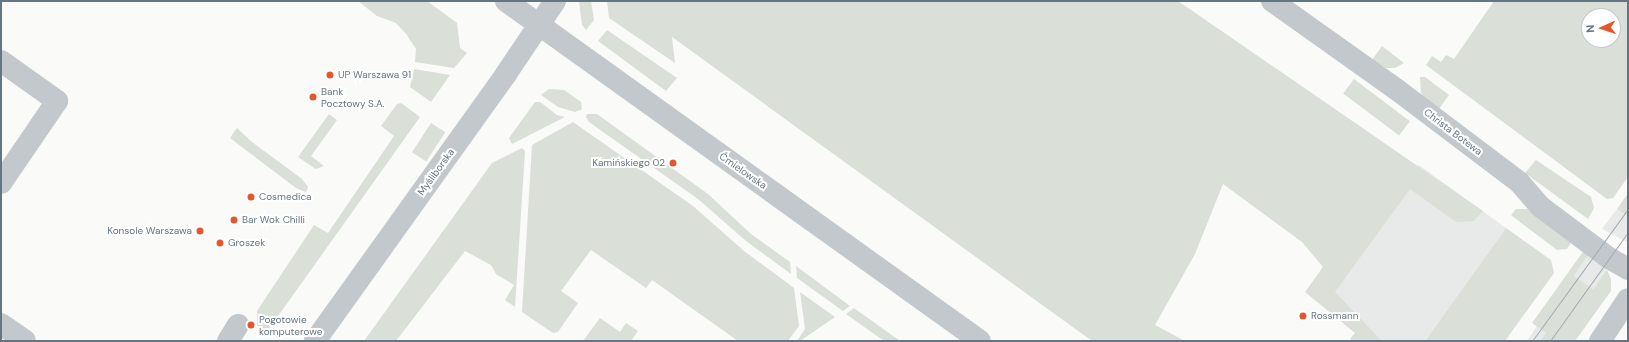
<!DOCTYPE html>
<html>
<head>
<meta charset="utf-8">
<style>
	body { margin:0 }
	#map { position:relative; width:1629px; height:342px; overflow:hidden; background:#fafaf8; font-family:"DM Sans",sans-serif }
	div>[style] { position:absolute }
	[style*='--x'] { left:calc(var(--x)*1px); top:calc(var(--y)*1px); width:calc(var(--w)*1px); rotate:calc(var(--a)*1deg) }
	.built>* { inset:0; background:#e8e9e9 }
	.green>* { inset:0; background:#dadfd7; transform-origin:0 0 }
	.minor>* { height:22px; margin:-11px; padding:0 11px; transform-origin:11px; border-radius:11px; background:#c3c8cc }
	.tram>* { height:1px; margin:-0.5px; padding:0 0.5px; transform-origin:0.5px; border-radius:0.5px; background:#a2aab0 }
	.dots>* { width:11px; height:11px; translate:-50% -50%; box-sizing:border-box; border:2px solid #fff; border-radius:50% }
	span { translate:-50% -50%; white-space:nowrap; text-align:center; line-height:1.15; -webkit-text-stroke:4px #fff; paint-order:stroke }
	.poi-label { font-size:10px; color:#657683 }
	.left { translate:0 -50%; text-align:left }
	.right { translate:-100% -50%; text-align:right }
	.street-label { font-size:10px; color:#657683 }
	.frame { position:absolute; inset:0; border:2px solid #657683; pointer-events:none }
	.north { position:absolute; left:1581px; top:8px; width:40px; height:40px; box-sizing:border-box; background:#fff; border:1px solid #c1c8cd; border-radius:50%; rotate:267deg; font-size:11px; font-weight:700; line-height:16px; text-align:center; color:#657683 }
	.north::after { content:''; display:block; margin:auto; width:14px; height:18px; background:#e4572e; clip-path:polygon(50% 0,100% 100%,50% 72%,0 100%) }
</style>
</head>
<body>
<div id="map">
	<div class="built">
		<div style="clip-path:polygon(1419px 165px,1506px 228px,1425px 341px,1380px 341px,1328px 292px)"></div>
		<div style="clip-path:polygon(1617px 209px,1628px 217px,1627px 242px,1602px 229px)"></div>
		<div style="clip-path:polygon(1590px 252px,1607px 270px,1593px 289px,1574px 276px)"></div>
		<div style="clip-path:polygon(1537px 326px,1546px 333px,1540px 341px,1527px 341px)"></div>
	</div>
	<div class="green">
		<div style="clip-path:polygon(358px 1px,427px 1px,457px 23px,460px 48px,467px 53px,454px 68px,415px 62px,416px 49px,407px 35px,396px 23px,377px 16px)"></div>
		<div style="clip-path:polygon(579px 1px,591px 1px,594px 20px,586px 30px,582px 25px)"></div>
		<div style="clip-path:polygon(607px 1px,1178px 1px,1483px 211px,1474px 221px,1456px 222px,1410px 189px,1335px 292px,1382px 341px,1353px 341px,1350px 339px,1355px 333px,1305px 292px,1323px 267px,1302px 242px,1223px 184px,1195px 254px,1155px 325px,1185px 341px,1092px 341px,672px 37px,675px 63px,609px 18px)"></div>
		<div style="clip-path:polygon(evenodd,1494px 1px,1628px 1px,1628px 177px,1613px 198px,1607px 199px,1426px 65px,1432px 56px,1441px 62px,1446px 55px,1454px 59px,1494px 1px,1589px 16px,1613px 16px,1613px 40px,1589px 40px,1589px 16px)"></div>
		<div style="clip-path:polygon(607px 30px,677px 78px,666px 91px,598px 41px)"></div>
		<div style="clip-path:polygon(1382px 46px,1404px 63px,1395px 68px,1386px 68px,1372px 60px)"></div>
		<div style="clip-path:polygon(414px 69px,450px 75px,431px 102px,410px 87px)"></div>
		<div style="clip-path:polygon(1420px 77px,1425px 77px,1449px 95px,1439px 109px,1426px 100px,1421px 93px)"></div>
		<div style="left:1354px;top:79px;width:70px;height:18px;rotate:37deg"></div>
		<div style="clip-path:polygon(549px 89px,564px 90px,581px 102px,582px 109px,575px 112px,558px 107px,541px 95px)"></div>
		<div style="clip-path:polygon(535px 102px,540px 102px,557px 115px,565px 117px,512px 144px,509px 138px)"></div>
		<div style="clip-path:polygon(401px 103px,420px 117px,266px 333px,257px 326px,257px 311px,314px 225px,328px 233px,394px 136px,381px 126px,397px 104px)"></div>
		<div style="clip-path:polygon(329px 114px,337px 120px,311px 156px,324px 166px,316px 169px,298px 157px)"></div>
		<div style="clip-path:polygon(587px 114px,597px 114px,708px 194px,751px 234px,790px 262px,791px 274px,746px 241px,698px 199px,589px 122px,586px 117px)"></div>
		<div style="clip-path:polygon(573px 122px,693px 206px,744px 251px,794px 288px,799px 326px,788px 341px,738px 341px,652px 280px,646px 288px,591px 250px,561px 291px,578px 303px,558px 332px,553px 333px,522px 312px,532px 145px)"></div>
		<div style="left:431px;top:123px;width:17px;height:35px;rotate:33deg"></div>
		<div style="clip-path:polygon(237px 128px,252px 142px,302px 179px,308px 187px,306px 192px,296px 188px,230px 138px)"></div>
		<div style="clip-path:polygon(522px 148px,525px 151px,515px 307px,505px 300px,514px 285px,496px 274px,491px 265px,465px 251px,396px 341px,364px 341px,492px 163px)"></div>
		<div style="clip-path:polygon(1536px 160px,1591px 197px,1594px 208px,1588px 219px,1525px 173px)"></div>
		<div style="clip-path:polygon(1628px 193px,1628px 217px,1617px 209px)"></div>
		<div style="clip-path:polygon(1516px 209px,1529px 209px,1574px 239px,1567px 249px,1557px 250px,1511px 215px)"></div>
		<div style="clip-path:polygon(1506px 228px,1551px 260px,1554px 273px,1505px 341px,1425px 341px)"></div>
		<div style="clip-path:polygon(1585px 249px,1590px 252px,1574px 276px,1593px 289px,1607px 270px,1611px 279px,1611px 291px,1575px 341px,1540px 341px,1546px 333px,1532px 323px)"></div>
		<div style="clip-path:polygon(796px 266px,850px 306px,843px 311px,797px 278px)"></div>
		<div style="clip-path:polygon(800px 292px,835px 317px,800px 341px,797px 341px,805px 329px)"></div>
		<div style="clip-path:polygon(854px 308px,900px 341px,884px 341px,846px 314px)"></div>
		<div style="clip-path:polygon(600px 318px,620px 332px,626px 323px,638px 331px,631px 341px,583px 341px)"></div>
	</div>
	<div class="minor">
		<div style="--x:506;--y:1;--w:583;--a:35.65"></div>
		<div style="--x:1272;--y:1;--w:152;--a:35.4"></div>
		<div style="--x:1396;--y:89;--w:154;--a:37.1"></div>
		<div style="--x:1519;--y:182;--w:33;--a:49"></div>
		<div style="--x:1541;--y:207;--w:85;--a:36.9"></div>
		<div style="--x:1609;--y:258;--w:22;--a:30"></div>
		<div style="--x:1;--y:61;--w:69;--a:35.5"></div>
		<div style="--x:57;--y:101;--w:99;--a:124.3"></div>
		<div style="--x:1;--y:324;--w:29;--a:35"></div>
		<div style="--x:228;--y:341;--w:19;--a:-58"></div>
		<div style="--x:315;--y:341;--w:328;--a:-54.4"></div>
		<div style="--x:506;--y:74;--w:88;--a:-56.1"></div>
		<div style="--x:1600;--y:341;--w:50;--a:-56.3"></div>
	</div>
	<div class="tram">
		<div style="--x:1532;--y:341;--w:163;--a:-54"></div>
		<div style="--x:1550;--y:341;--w:134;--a:-54.4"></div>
	</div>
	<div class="dots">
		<div style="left:330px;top:75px;background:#e4572e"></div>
		<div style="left:313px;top:97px;background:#e4572e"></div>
		<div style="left:673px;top:163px;background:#e4572e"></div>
		<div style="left:251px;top:197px;background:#e4572e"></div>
		<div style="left:234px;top:220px;background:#e4572e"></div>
		<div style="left:200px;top:231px;background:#e4572e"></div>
		<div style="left:220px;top:243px;background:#e4572e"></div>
		<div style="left:1303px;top:316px;background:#e4572e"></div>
		<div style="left:251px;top:325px;background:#e4572e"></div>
	</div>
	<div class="poi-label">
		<span class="left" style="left:338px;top:75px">UP Warszawa 91</span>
		<span class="left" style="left:321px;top:97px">Bank<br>Pocztowy S.A.</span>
		<span class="right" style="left:665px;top:163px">Kamińskiego 02</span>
		<span class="left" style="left:259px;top:197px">Cosmedica</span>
		<span class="left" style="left:242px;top:220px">Bar Wok Chilli</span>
		<span class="right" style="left:192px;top:231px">Konsole Warszawa</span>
		<span class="left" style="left:228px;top:243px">Groszek</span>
		<span class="left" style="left:1311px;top:316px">Rossmann</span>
		<span class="left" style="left:259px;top:325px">Pogotowie<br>komputerowe</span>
	</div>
	<div class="street-label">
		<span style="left:1453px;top:132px;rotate:37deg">Christa Botewa</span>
		<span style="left:743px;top:171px;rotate:35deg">Ćmielowska</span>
		<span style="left:436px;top:172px;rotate:-54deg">Myśliborska</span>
	</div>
	<div class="frame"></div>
	<div class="north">N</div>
</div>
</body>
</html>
